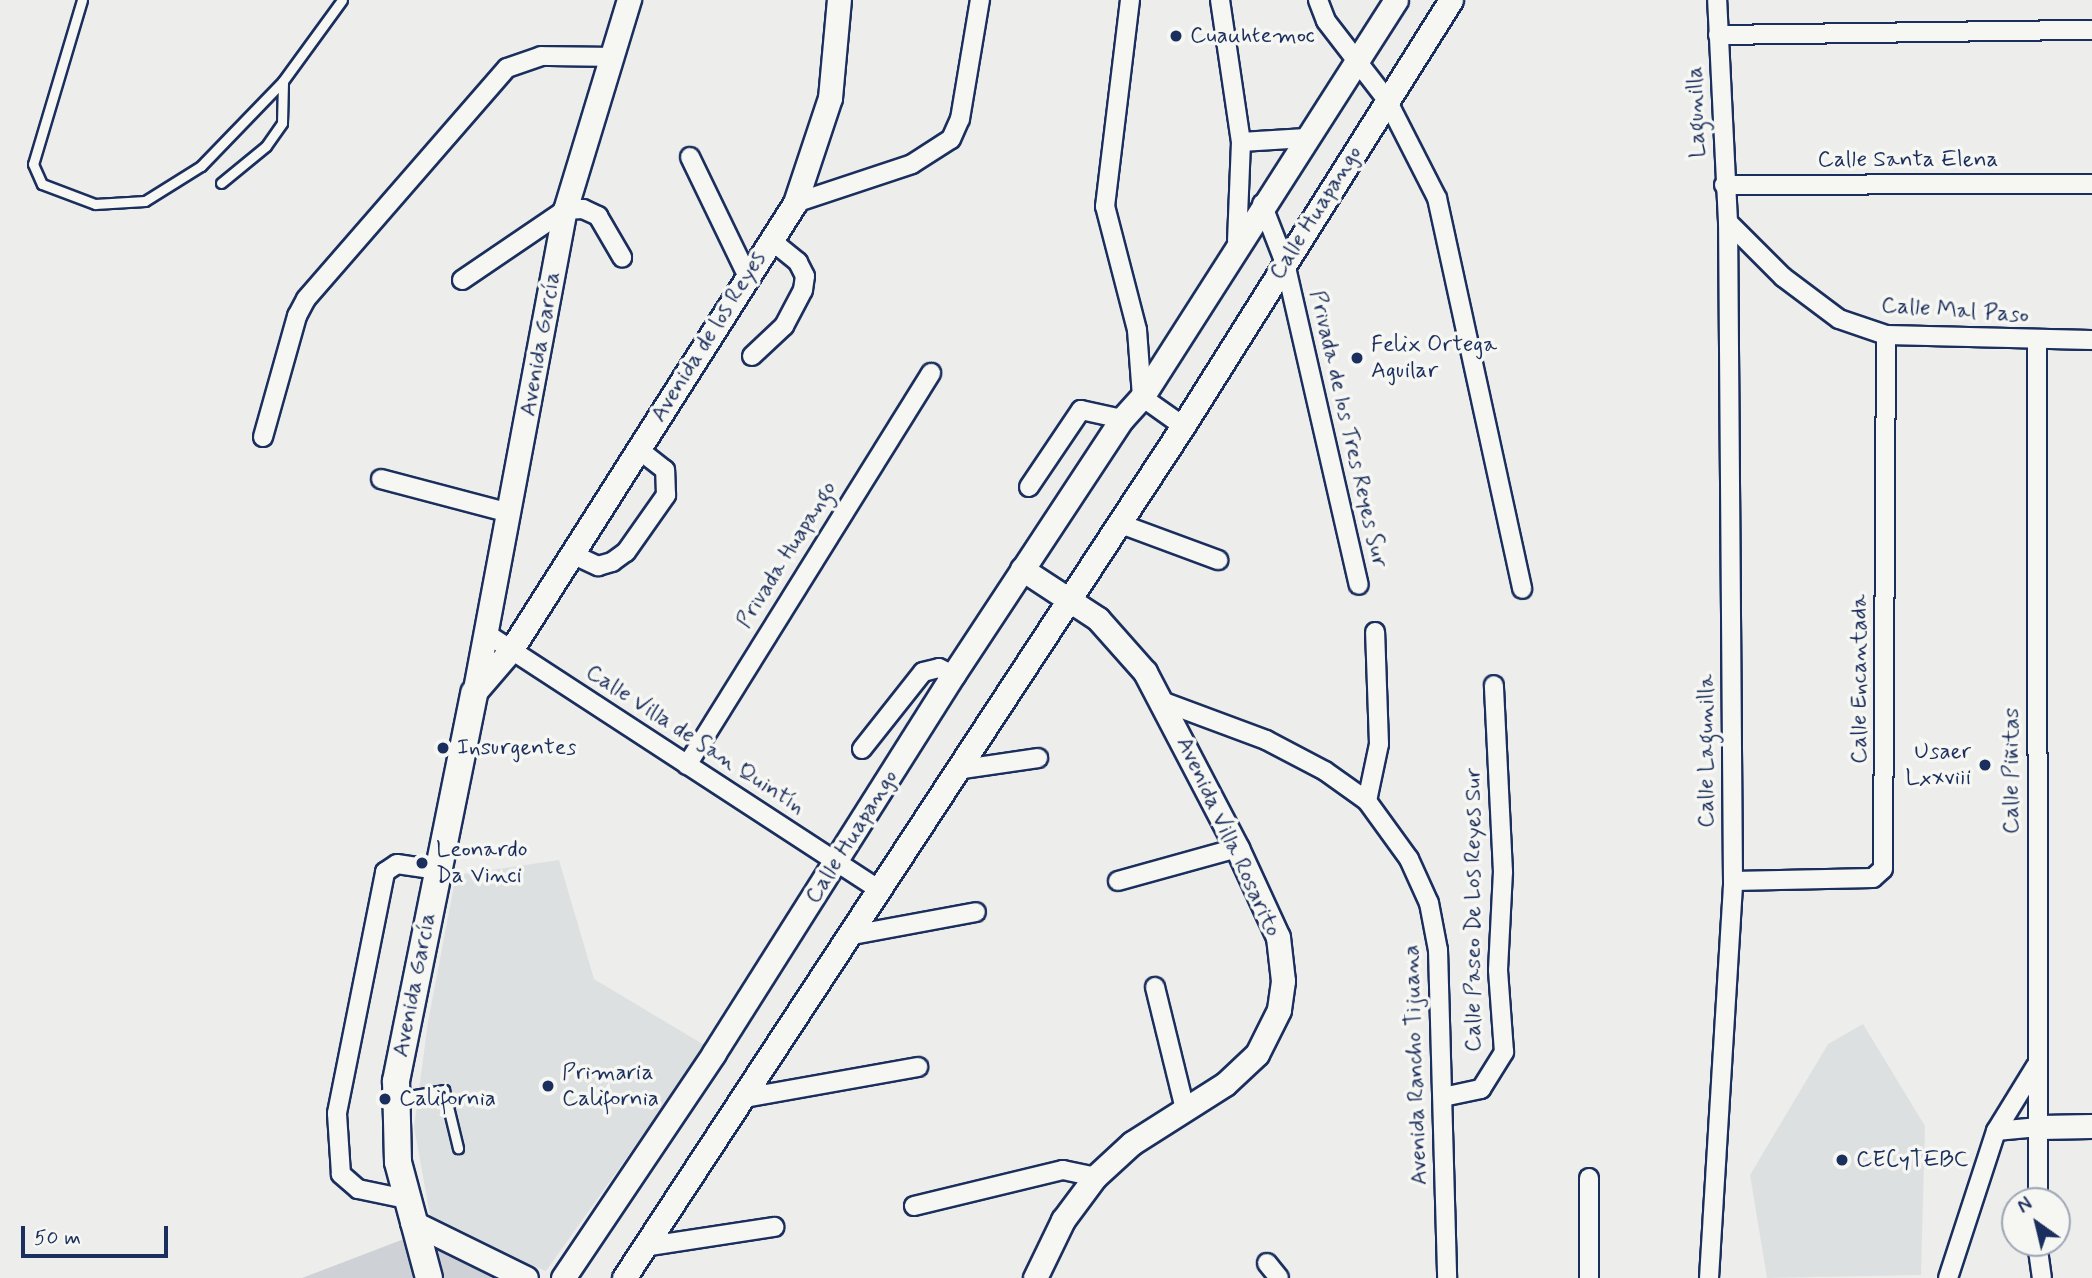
<!DOCTYPE html>
<html>
<head>
<meta charset="utf-8">
<style>
	body { margin:0 }
	#map { position:relative; width:2092px; height:1278px; overflow:hidden; background:#edeeec; font-family:Mynerve,sans-serif }
	div>[style] { position:absolute }
	[style*='--x'] { left:calc(var(--x)*1px); top:calc(var(--y)*1px); width:calc(var(--w)*1px); rotate:calc(var(--a)*1deg) }
	.built>* { inset:0; background:#dde0e1 }
	.green>* { inset:0; background:#ced2d7 }
	.roads { filter:drop-shadow(2px 0 #1b2f5e) drop-shadow(-2px 0 #1b2f5e) drop-shadow(0 2px #1b2f5e) drop-shadow(0 -2px #1b2f5e) }
	.lane>* { height:9px; margin:-4.5px; padding:0 4.5px; transform-origin:4.5px; border-radius:4.5px; background:#f6f6f2 }
	.street>* { height:18px; margin:-9px; padding:0 9px; transform-origin:9px; border-radius:9px; background:#f6f6f2 }
	.secondary>* { height:23px; margin:-11.5px; padding:0 11.5px; transform-origin:11.5px; border-radius:11.5px; background:#f6f6f2 }
	.primary>* { height:26px; margin:-13px; padding:0 13px; transform-origin:13px; border-radius:13px; background:#f6f6f2 }
	.dots>* { width:19px; height:19px; translate:-50% -50%; box-sizing:border-box; border:4px solid #f6f6f2; border-radius:50% }
	span { translate:-50% -50%; white-space:nowrap; text-align:center; line-height:1.15; -webkit-text-stroke:7px #f6f6f2; paint-order:stroke }
	.poi-label { font-size:23px; color:#1b2f5e }
	.left { translate:0 -50%; text-align:left }
	.right { translate:-100% -50%; text-align:right }
	.street-label { font-size:23px; color:#1b2f5e }
	.north { position:absolute; left:2001px; top:1187px; width:70px; height:70px; box-sizing:border-box; background:#f6f6f2; border:2px solid #9ea6b7; border-radius:50%; rotate:326deg; font-size:19px; font-weight:700; line-height:28px; text-align:center; color:#1b2f5e }
	.north::after { content:''; display:block; margin:auto; width:24px; height:32px; background:#1b2f5e; clip-path:polygon(50% 0,100% 100%,50% 72%,0 100%) }
	.scale { position:absolute; left:21px; top:1226px; width:147px; height:32px; box-sizing:border-box; border:4px solid #1b2f5e; border-top:0; padding-left:9px; font-size:21px; line-height:24px; white-space:nowrap; color:#1b2f5e; -webkit-text-stroke:5px #f6f6f2; paint-order:stroke }
</style>
</head>
<body>
<div id="map">
	<div class="built">
		<div style="clip-path:polygon(559px 860px,594px 979px,706px 1046px,546px 1271px,432px 1226px,414px 1127px,428px 1022px,456px 875px)"></div>
		<div style="clip-path:polygon(1863px 1024px,1925px 1126px,1921px 1275px,1767px 1278px,1750px 1175px,1828px 1044px)"></div>
	</div>
	<div class="green">
		<div style="clip-path:polygon(417px 1234px,519px 1278px,302px 1278px)"></div>
	</div>
	<div class="roads">
		<div class="lane">
			<div style="--x:82;--y:0;--w:171;--a:106.6"></div>
			<div style="--x:33;--y:164;--w:22;--a:66"></div>
			<div style="--x:42;--y:184;--w:57;--a:20.7"></div>
			<div style="--x:95;--y:204;--w:50;--a:-3.4"></div>
			<div style="--x:145;--y:201;--w:66;--a:-32"></div>
			<div style="--x:201;--y:166;--w:118;--a:-46"></div>
			<div style="--x:283;--y:81;--w:100;--a:-53.9"></div>
			<div style="--x:221;--y:183;--w:58;--a:-39.4"></div>
			<div style="--x:266;--y:146;--w:28;--a:-55"></div>
			<div style="--x:282;--y:123;--w:42;--a:-88.6"></div>
			<div style="--x:397;--y:1098;--w:48;--a:-9.7"></div>
			<div style="--x:444;--y:1090;--w:60;--a:76.4"></div>
		</div>
		<div class="street">
			<div style="--x:1130;--y:0;--w:208;--a:96.9"></div>
			<div style="--x:1105;--y:206;--w:128;--a:75.5"></div>
			<div style="--x:1137;--y:330;--w:67;--a:85.7"></div>
			<div style="--x:1142;--y:397;--w:50;--a:35.3"></div>
			<div style="--x:1220;--y:0;--w:144;--a:81.6"></div>
			<div style="--x:1241;--y:142;--w:99;--a:92.3"></div>
			<div style="--x:1318;--y:0;--w:22;--a:69"></div>
			<div style="--x:1326;--y:21;--w:100;--a:52.3"></div>
			<div style="--x:1387;--y:100;--w:110;--a:63"></div>
			<div style="--x:1437;--y:198;--w:400;--a:77.7"></div>
			<div style="--x:1718;--y:35;--w:374;--a:-0.8"></div>
			<div style="--x:1241;--y:142;--w:65;--a:-3.5"></div>
			<div style="--x:690;--y:157;--w:131;--a:64.2"></div>
			<div style="--x:1724;--y:185;--w:368;--a:-0.2"></div>
			<div style="--x:795;--y:203;--w:123;--a:-18.4"></div>
			<div style="--x:912;--y:164;--w:46;--a:-32.7"></div>
			<div style="--x:951;--y:139;--w:22;--a:-66"></div>
			<div style="--x:960;--y:119;--w:121;--a:-80.5"></div>
			<div style="--x:1262;--y:204;--w:63;--a:68.7"></div>
			<div style="--x:1285;--y:263;--w:330;--a:77.1"></div>
			<div style="--x:1728;--y:222;--w:78;--a:45"></div>
			<div style="--x:1783;--y:277;--w:70;--a:36.9"></div>
			<div style="--x:1839;--y:319;--w:50;--a:18.8"></div>
			<div style="--x:1886;--y:335;--w:206;--a:1.4"></div>
			<div style="--x:462;--y:280;--w:125;--a:-34.2"></div>
			<div style="--x:565;--y:210;--w:18;--a:-3"></div>
			<div style="--x:583;--y:209;--w:17;--a:25"></div>
			<div style="--x:598;--y:216;--w:48;--a:59.7"></div>
			<div style="--x:2037;--y:340;--w:861;--a:89.93"></div>
			<div style="--x:752;--y:356;--w:44;--a:-43.2"></div>
			<div style="--x:784;--y:326;--w:41;--a:-62.2"></div>
			<div style="--x:803;--y:290;--w:14;--a:-82"></div>
			<div style="--x:805;--y:276;--w:16;--a:-117"></div>
			<div style="--x:798;--y:262;--w:35;--a:-141"></div>
			<div style="--x:263;--y:437;--w:126;--a:-74.3"></div>
			<div style="--x:297;--y:316;--w:19;--a:-62"></div>
			<div style="--x:306;--y:299;--w:306;--a:-49"></div>
			<div style="--x:507;--y:68;--w:36;--a:-19"></div>
			<div style="--x:541;--y:56;--w:68;--a:0.8"></div>
			<div style="--x:381;--y:479;--w:133;--a:14.8"></div>
			<div style="--x:1029;--y:487;--w:93;--a:-56"></div>
			<div style="--x:1081;--y:410;--w:42;--a:12.4"></div>
			<div style="--x:1118;--y:523;--w:107;--a:20.3"></div>
			<div style="--x:572;--y:554;--w:29;--a:25"></div>
			<div style="--x:598;--y:566;--w:15;--a:-16"></div>
			<div style="--x:612;--y:562;--w:17;--a:-36"></div>
			<div style="--x:626;--y:552;--w:70;--a:-54.9"></div>
			<div style="--x:666;--y:495;--w:25;--a:-92"></div>
			<div style="--x:665;--y:470;--w:34;--a:-142"></div>
			<div style="--x:487;--y:634;--w:465;--a:33.1"></div>
			<div style="--x:1164;--y:702;--w:109;--a:20.4"></div>
			<div style="--x:1266;--y:740;--w:67;--a:27.7"></div>
			<div style="--x:1325;--y:771;--w:52;--a:35.5"></div>
			<div style="--x:1367;--y:801;--w:72;--a:54.1"></div>
			<div style="--x:1409;--y:859;--w:48;--a:65.6"></div>
			<div style="--x:1429;--y:903;--w:48;--a:79.2"></div>
			<div style="--x:1438;--y:950;--w:328;--a:88.4"></div>
			<div style="--x:862;--y:749;--w:98;--a:-51.6"></div>
			<div style="--x:923;--y:672;--w:16;--a:-14"></div>
			<div style="--x:939;--y:668;--w:16;--a:27"></div>
			<div style="--x:687;--y:765;--w:462;--a:-58.1"></div>
			<div style="--x:956;--y:770;--w:83;--a:-8.3"></div>
			<div style="--x:1367;--y:801;--w:58;--a:-78.1"></div>
			<div style="--x:1379;--y:744;--w:112;--a:-92"></div>
			<div style="--x:1118;--y:881;--w:123;--a:-15.5"></div>
			<div style="--x:1733;--y:881;--w:140;--a:-1.2"></div>
			<div style="--x:1873;--y:878;--w:13;--a:-42"></div>
			<div style="--x:1883;--y:869;--w:534;--a:-89.68"></div>
			<div style="--x:847;--y:936;--w:131;--a:-10.5"></div>
			<div style="--x:1155;--y:987;--w:126;--a:76.2"></div>
			<div style="--x:1443;--y:1097;--w:39;--a:-12"></div>
			<div style="--x:1481;--y:1089;--w:44;--a:-58.1"></div>
			<div style="--x:1504;--y:1052;--w:82;--a:-94.2"></div>
			<div style="--x:1498;--y:970;--w:98;--a:-87.1"></div>
			<div style="--x:1503;--y:872;--w:187;--a:-92.8"></div>
			<div style="--x:744;--y:1098;--w:177;--a:-10.1"></div>
			<div style="--x:1996;--y:1131;--w:43;--a:-5.3"></div>
			<div style="--x:1589;--y:1178;--w:100;--a:90"></div>
			<div style="--x:406;--y:1199;--w:49;--a:-168.2"></div>
			<div style="--x:358;--y:1189;--w:23;--a:-139"></div>
			<div style="--x:341;--y:1174;--w:61;--a:-93.8"></div>
			<div style="--x:337;--y:1113;--w:246;--a:-78.7"></div>
			<div style="--x:385;--y:872;--w:14;--a:-34"></div>
			<div style="--x:397;--y:864;--w:40;--a:8.5"></div>
			<div style="--x:914;--y:1206;--w:153;--a:-13.6"></div>
			<div style="--x:1063;--y:1170;--w:33;--a:12"></div>
			<div style="--x:2037;--y:1243;--w:35;--a:82"></div>
			<div style="--x:643;--y:1247;--w:133;--a:-8.7"></div>
			<div style="--x:1267;--y:1263;--w:19;--a:51"></div>
			<div style="--x:1709;--y:1278;--w:398;--a:-86.5"></div>
			<div style="--x:1733;--y:881;--w:659;--a:-90.43"></div>
			<div style="--x:1728;--y:222;--w:222;--a:-92.8"></div>
			<div style="--x:1948;--y:1278;--w:155;--a:-71.9"></div>
			<div style="--x:1996;--y:1131;--w:76;--a:-58.4"></div>
		</div>
		<div class="secondary">
			<div style="--x:1022;--y:569;--w:91;--a:33.3"></div>
			<div style="--x:1098;--y:619;--w:71;--a:48.4"></div>
			<div style="--x:1145;--y:672;--w:199;--a:62.4"></div>
			<div style="--x:1237;--y:848;--w:98;--a:65.3"></div>
			<div style="--x:1278;--y:937;--w:44;--a:83.5"></div>
			<div style="--x:1283;--y:981;--w:29;--a:98"></div>
			<div style="--x:1279;--y:1010;--w:49;--a:116.6"></div>
			<div style="--x:1257;--y:1054;--w:44;--a:136.8"></div>
			<div style="--x:1225;--y:1084;--w:110;--a:147.6"></div>
			<div style="--x:1132;--y:1143;--w:50;--a:137.4"></div>
			<div style="--x:1095;--y:1177;--w:54;--a:126.7"></div>
			<div style="--x:1063;--y:1220;--w:64;--a:115.8"></div>
			<div style="--x:475;--y:689;--w:487;--a:-79.4"></div>
			<div style="--x:565;--y:210;--w:220;--a:-73.1"></div>
			<div style="--x:474;--y:693;--w:57;--a:-49.3"></div>
			<div style="--x:511;--y:650;--w:530;--a:-57.57"></div>
			<div style="--x:795;--y:203;--w:111;--a:-71.6"></div>
			<div style="--x:830;--y:98;--w:98;--a:-84.8"></div>
			<div style="--x:2039;--y:1127;--w:53;--a:-1.1"></div>
			<div style="--x:412;--y:1222;--w:127;--a:26.2"></div>
			<div style="--x:563;--y:1278;--w:271;--a:-56.1"></div>
			<div style="--x:714;--y:1053;--w:447;--a:-57.7"></div>
			<div style="--x:953;--y:675;--w:307;--a:-56.6"></div>
			<div style="--x:1122;--y:419;--w:30;--a:-48"></div>
			<div style="--x:1142;--y:397;--w:471;--a:-57.4"></div>
			<div style="--x:624;--y:1278;--w:1019;--a:-56.73"></div>
			<div style="--x:1183;--y:426;--w:503;--a:-57.83"></div>
		</div>
		<div class="primary">
			<div style="--x:429;--y:1278;--w:120;--a:-105"></div>
			<div style="--x:398;--y:1162;--w:81;--a:-91.4"></div>
			<div style="--x:396;--y:1081;--w:396;--a:-78.6"></div>
		</div>
	</div>
	<div class="dots">
		<div style="left:1176px;top:36px;background:#1b2f5e"></div>
		<div style="left:1357px;top:358px;background:#1b2f5e"></div>
		<div style="left:443px;top:748px;background:#1b2f5e"></div>
		<div style="left:1985px;top:765px;background:#1b2f5e"></div>
		<div style="left:422px;top:863px;background:#1b2f5e"></div>
		<div style="left:548px;top:1086px;background:#1b2f5e"></div>
		<div style="left:385px;top:1099px;background:#1b2f5e"></div>
		<div style="left:1842px;top:1160px;background:#1b2f5e"></div>
	</div>
	<div class="poi-label">
		<span class="left" style="left:1190px;top:36px">Cuauhtemoc</span>
		<span class="left" style="left:1371px;top:358px">Felix Ortega<br>Aguilar</span>
		<span class="left" style="left:457px;top:748px">Insurgentes</span>
		<span class="right" style="left:1971px;top:765px">Usaer<br>Lxxviii</span>
		<span class="left" style="left:436px;top:863px">Leonardo<br>Da Vinci</span>
		<span class="left" style="left:562px;top:1086px">Primaria<br>California</span>
		<span class="left" style="left:399px;top:1099px">California</span>
		<span class="left" style="left:1856px;top:1160px">CECyTEBC</span>
	</div>
	<div class="street-label">
		<span style="left:1697px;top:112px;rotate:-92deg">Lagunilla</span>
		<span style="left:1908px;top:160px">Calle Santa Elena</span>
		<span style="left:1316px;top:213px;rotate:-58deg">Calle Huapango</span>
		<span style="left:1955px;top:311px;rotate:4deg">Calle Mal Paso</span>
		<span style="left:709px;top:337px;rotate:-58deg">Avenida de los Reyes</span>
		<span style="left:541px;top:344px;rotate:-80deg">Avenida García</span>
		<span style="left:1348px;top:429px;rotate:77deg">Privada de los Tres Reyes Sur</span>
		<span style="left:787px;top:555px;rotate:-58deg">Privada Huapango</span>
		<span style="left:1860px;top:679px;rotate:-90deg">Calle Encantada</span>
		<span style="left:695px;top:740px;rotate:33deg">Calle Villa de San Quintín</span>
		<span style="left:1707px;top:751px;rotate:-90deg">Calle Lagunilla</span>
		<span style="left:2012px;top:771px;rotate:-90deg">Calle Piñitas</span>
		<span style="left:852px;top:837px;rotate:-58deg">Calle Huapango</span>
		<span style="left:1228px;top:837px;rotate:65deg">Avenida Villa Rosarito</span>
		<span style="left:1474px;top:910px;rotate:-90deg">Calle Paseo De Los Reyes Sur</span>
		<span style="left:415px;top:985px;rotate:-79deg">Avenida García</span>
		<span style="left:1416px;top:1065px;rotate:-92deg">Avenida Rancho Tijuana</span>
	</div>
	<div class="north">N</div>
	<div class="scale">50 m</div>
</div>
</body>
</html>
